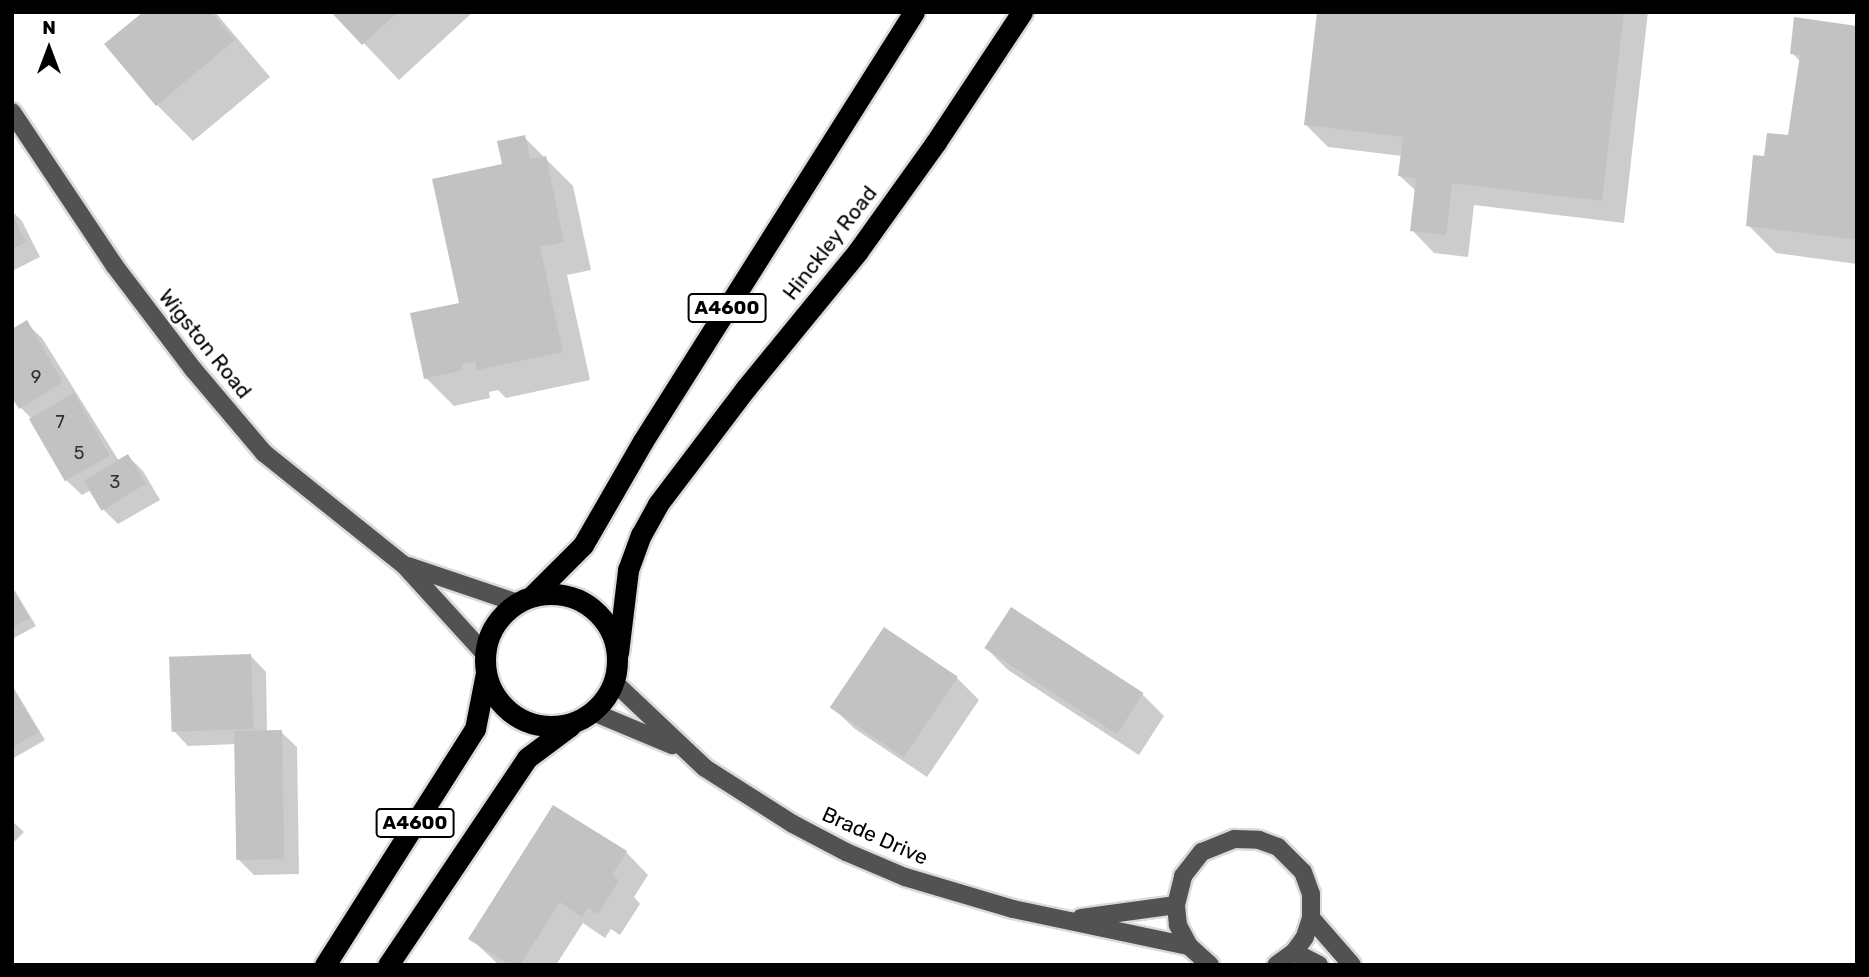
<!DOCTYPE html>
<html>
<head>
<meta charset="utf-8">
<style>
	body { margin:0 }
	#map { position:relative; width:1869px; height:977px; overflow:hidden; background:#fff; font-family:Rubik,sans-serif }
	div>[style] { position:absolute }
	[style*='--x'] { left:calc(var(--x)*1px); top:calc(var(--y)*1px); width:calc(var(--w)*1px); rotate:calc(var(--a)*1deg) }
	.shadow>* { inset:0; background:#0003 }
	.building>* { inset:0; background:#c2c2c2; transform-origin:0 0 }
	.roads { filter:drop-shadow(2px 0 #dbdbdb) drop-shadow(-2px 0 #dbdbdb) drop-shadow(0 2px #dbdbdb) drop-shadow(0 -2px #dbdbdb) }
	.minor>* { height:18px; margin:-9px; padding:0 9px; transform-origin:9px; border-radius:9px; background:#525252 }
	.highway>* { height:21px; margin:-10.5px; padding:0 10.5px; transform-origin:10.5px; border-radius:10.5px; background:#000 }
	.highway>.ring { margin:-10.5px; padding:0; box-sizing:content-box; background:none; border:21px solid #000; border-radius:50% }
	span { translate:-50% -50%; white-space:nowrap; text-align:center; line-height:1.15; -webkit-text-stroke:5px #fff; paint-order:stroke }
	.number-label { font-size:18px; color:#303030 }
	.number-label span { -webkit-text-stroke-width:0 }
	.shield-label span { padding:2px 5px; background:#fff; border:2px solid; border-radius:5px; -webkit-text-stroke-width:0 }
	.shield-label { font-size:19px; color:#000; font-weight:700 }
	.street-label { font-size:21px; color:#000 }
	.frame { position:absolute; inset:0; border:14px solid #000; pointer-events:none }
	.north { position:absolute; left:14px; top:14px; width:70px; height:70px; -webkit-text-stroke:5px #fff; paint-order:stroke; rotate:0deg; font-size:19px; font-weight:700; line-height:28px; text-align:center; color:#000 }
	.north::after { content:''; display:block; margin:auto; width:24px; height:32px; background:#000; clip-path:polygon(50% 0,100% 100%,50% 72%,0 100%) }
</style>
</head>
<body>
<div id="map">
	<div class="shadow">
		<div style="clip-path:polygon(145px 12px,215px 12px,270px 77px,193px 141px,157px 105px)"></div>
		<div style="clip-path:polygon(334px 12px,473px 12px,399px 80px)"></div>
		<div style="clip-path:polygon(1319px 12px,1648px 12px,1624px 223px,1474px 205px,1468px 257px,1434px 253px,1412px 230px,1417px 192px,1400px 176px,1402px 156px,1328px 147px,1305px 124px)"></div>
		<div style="clip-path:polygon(1857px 28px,1857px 264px,1776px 253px,1748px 225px,1766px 158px,1789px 137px,1801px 62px,1792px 53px)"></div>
		<div style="clip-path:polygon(524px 137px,573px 186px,591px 270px,567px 275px,590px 380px,506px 398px,498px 390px,489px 392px,490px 398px,454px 406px,426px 378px,461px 304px,504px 165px)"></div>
		<div style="clip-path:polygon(12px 211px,22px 221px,40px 257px,12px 271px)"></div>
		<div style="clip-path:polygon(26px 323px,42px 338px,119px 461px,128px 456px,143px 471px,160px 500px,118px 524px,103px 509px,91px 490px,82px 495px,66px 480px,32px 419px,20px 407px)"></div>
		<div style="clip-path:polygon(12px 586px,36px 626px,12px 639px)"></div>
		<div style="clip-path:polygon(986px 648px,1142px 694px,1164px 716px,1139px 755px,1008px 670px)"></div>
		<div style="clip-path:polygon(251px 656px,266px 672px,267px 732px,281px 732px,297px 747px,299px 874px,254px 875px,238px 859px,236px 744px,188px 746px,173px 730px)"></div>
		<div style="clip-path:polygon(957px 678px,979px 700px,927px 777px,855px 729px,832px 707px)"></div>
		<div style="clip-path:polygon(12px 685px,45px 740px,12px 759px)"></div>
		<div style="clip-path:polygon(12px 821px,24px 832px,12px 844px)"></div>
		<div style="clip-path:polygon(626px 852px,648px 875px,634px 897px,640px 904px,620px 935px,611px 929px,605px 938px,583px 923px,556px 965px,499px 965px,470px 938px)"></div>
	</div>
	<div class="building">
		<div style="clip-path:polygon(143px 12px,211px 12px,235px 40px,156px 106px,104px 44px)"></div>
		<div style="clip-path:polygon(331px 12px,398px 12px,362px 45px)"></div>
		<div style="clip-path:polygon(1317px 12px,1624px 12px,1602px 201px,1452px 183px,1446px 235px,1410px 231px,1416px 178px,1398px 176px,1403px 137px,1304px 125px)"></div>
		<div style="clip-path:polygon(1794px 17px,1857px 26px,1857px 240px,1746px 226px,1753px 155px,1764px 156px,1767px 133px,1788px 135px,1800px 55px,1790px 54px)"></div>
		<div style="clip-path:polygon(525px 135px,530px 159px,546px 156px,564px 242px,540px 247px,563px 352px,477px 370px,475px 361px,462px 364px,463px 370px,424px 379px,410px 313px,459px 303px,432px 179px,502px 164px,497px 141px)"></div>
		<div style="clip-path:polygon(12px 214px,26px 242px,12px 249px)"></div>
		<div style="clip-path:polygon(27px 320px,63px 382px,19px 409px,12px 398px,12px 329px)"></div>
		<div style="left:74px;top:393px;width:72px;height:52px;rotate:60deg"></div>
		<div style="left:128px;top:454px;width:35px;height:52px;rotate:59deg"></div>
		<div style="clip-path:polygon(12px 588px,30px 618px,12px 628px)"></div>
		<div style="left:1011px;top:607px;width:158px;height:49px;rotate:33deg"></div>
		<div style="left:884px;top:627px;width:89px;height:97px;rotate:34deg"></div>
		<div style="left:251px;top:654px;width:75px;height:82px;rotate:88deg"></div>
		<div style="clip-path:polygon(12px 687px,39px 732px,12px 748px)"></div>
		<div style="left:282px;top:730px;width:129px;height:48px;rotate:89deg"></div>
		<div style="clip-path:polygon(553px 805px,627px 851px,612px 875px,619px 880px,598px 914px,588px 908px,582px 917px,560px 902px,520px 965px,510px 965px,468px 939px)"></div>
	</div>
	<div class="roads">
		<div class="minor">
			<div style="--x:12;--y:112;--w:184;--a:56.3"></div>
			<div style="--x:114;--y:265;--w:131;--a:52.8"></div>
			<div style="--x:193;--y:369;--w:110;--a:49.8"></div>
			<div style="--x:264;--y:453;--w:179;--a:38.7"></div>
			<div style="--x:404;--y:565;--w:119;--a:47.7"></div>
			<div style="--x:408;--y:566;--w:115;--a:18.7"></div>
			<div style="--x:614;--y:682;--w:125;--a:43.4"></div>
			<div style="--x:705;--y:768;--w:104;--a:32.5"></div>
			<div style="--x:793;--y:824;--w:60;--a:27.8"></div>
			<div style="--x:846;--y:852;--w:64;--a:23"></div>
			<div style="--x:905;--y:877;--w:113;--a:16.5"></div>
			<div style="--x:1013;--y:909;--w:180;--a:11.9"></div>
			<div style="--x:593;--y:712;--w:86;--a:22.7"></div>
			<div style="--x:1081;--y:918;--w:96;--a:-7.8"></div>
			<div style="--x:1311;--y:918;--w:62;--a:48.9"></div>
			<div style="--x:1294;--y:952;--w:28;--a:27"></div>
			<div style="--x:1210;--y:965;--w:28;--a:-138"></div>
			<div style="--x:1189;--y:946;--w:24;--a:-118"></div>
			<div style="--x:1178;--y:925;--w:20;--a:-96"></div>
			<div style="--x:1176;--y:905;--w:30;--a:-76"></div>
			<div style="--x:1183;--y:876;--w:31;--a:-52"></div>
			<div style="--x:1202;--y:852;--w:35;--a:-22"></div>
			<div style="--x:1235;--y:839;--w:24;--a:2"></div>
			<div style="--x:1259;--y:840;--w:20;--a:20"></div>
			<div style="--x:1278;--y:847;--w:35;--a:45"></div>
			<div style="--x:1303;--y:872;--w:23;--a:70"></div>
			<div style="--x:1311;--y:894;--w:24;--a:90"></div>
			<div style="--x:1311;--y:918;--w:20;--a:108"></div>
			<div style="--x:1305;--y:937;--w:19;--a:126"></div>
			<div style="--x:1294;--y:952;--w:22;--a:144"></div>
		</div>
		<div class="highway">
			<div class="ring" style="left:485px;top:594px;width:111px;height:111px"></div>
			<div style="--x:532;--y:596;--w:72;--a:-45"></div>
			<div style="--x:583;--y:545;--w:120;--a:-60"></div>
			<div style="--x:643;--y:441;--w:507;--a:-57.72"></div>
			<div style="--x:618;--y:653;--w:84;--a:-83.1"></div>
			<div style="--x:628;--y:570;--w:37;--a:-70"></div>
			<div style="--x:641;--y:535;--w:35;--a:-61"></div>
			<div style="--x:658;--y:504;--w:146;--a:-52.8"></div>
			<div style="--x:746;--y:388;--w:177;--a:-50.7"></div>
			<div style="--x:858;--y:251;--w:134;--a:-54.4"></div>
			<div style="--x:936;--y:142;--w:156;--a:-56.5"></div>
			<div style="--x:325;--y:965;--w:280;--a:-57.6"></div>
			<div style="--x:475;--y:729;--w:57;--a:-78.9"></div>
			<div style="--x:388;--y:965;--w:249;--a:-56.1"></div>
			<div style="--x:527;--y:758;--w:54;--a:-36.7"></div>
		</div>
	</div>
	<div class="number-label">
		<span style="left:36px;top:377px">9</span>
		<span style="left:60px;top:422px">7</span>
		<span style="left:79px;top:453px">5</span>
		<span style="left:115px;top:482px">3</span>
	</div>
	<div class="shield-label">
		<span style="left:727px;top:308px">A4600</span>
		<span style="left:415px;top:823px">A4600</span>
	</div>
	<div class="street-label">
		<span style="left:830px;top:243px;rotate:-52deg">Hinckley Road</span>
		<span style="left:205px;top:344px;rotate:51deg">Wigston Road</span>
		<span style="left:875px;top:836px;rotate:24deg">Brade Drive</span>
	</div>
	<div class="frame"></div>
	<div class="north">N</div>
</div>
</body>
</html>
